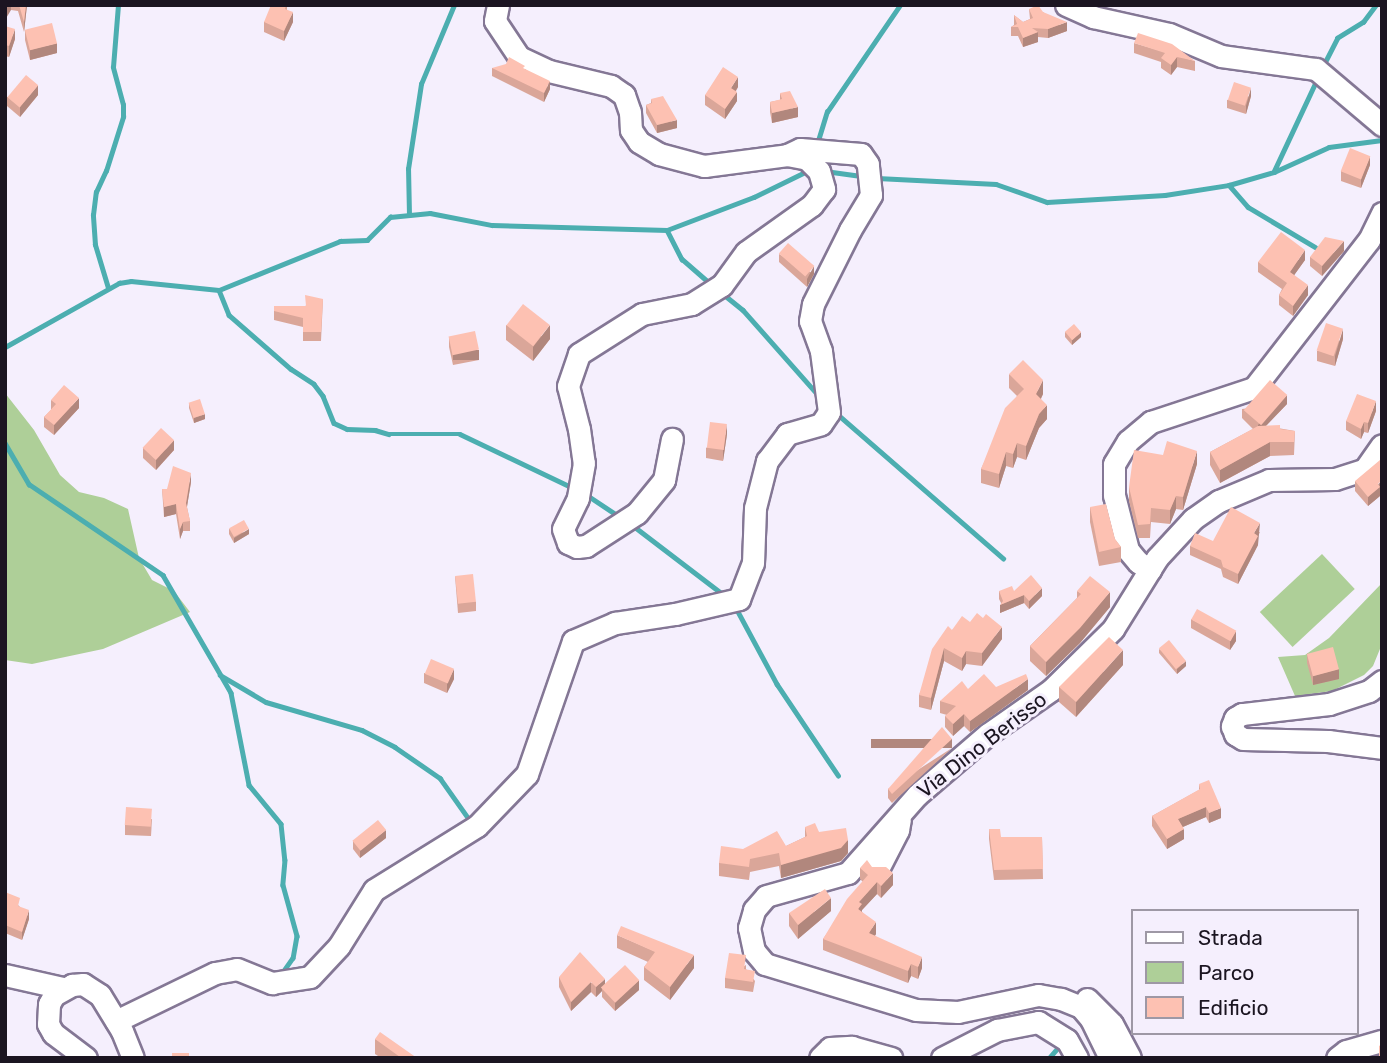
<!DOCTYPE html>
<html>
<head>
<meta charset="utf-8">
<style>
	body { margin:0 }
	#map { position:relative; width:1387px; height:1063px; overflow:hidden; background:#f5effd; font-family:Rubik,sans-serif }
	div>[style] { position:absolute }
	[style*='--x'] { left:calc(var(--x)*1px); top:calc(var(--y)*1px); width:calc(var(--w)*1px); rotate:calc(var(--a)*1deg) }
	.green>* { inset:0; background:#aecf98; transform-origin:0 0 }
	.stream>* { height:4.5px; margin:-2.25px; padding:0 2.25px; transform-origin:2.25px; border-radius:2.25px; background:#4caeb0 }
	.roads { filter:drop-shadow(2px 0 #847795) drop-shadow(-2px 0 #847795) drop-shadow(0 2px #847795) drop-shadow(0 -2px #847795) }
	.minor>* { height:21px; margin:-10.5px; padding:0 10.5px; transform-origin:10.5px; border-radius:10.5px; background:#fff }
	.wall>* { inset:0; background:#daa699; transform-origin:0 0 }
	.shaded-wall>* { inset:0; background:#b1877d; transform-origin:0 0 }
	.building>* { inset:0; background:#fdc1b2; transform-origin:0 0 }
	span { translate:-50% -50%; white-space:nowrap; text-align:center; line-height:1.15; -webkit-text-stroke:6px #f5effd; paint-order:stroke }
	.street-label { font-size:21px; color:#1b1521 }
	.frame { position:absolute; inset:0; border:7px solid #1b1521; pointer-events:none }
	.legend { position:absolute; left:1131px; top:909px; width:228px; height:126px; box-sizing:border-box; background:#f5effd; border:2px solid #9e98a5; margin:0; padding:9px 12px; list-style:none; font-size:21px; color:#1b1521 }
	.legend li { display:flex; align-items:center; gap:14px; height:35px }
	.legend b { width:35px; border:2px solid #9e98a5 }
</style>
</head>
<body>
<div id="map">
	<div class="green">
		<div style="clip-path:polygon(5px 393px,34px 430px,60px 475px,79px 492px,104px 498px,128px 509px,139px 558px,152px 580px,174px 591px,190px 612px,103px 649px,32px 664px,5px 660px)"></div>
		<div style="left:1322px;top:554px;width:48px;height:85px;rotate:47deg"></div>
		<div style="clip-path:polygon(1382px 583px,1382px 644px,1373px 666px,1364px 675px,1332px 691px,1295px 696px,1278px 657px,1305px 655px,1329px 638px)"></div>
	</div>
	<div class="stream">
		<div style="--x:1323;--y:66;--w:31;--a:-63"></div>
		<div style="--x:1337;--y:38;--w:31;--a:-32"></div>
		<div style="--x:1363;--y:22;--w:21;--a:-53"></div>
		<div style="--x:817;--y:144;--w:34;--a:-73"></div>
		<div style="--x:827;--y:112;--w:130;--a:-55.7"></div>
		<div style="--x:825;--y:171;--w:36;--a:8"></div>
		<div style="--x:1274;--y:171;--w:104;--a:-64.9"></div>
		<div style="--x:877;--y:178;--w:119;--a:2.9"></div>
		<div style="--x:996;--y:184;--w:54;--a:19.4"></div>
		<div style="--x:1047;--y:202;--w:118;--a:-3.4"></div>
		<div style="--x:1165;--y:195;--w:65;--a:-8.9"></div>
		<div style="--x:1229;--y:185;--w:47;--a:-16.1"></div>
		<div style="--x:1274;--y:172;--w:60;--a:-24.4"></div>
		<div style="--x:1329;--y:147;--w:53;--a:-7.5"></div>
		<div style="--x:1229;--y:185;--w:29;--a:49"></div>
		<div style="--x:1248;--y:207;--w:78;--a:30.8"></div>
		<div style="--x:409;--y:215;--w:46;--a:-91.2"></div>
		<div style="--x:408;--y:169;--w:86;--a:-81.3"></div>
		<div style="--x:421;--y:84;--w:86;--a:-67.3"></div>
		<div style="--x:667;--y:230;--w:33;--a:63"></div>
		<div style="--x:682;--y:259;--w:40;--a:41"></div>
		<div style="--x:108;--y:288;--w:45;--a:-106.8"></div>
		<div style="--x:95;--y:245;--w:30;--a:-94"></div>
		<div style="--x:93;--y:215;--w:23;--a:-83"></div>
		<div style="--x:96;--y:192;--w:23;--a:-65"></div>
		<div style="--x:106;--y:171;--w:57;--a:-72.5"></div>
		<div style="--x:123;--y:117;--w:12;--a:-90"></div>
		<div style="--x:123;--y:105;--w:39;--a:-105"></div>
		<div style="--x:113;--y:67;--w:62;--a:-85.4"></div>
		<div style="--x:219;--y:290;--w:27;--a:68"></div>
		<div style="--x:229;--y:315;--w:82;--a:41.1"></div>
		<div style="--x:291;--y:369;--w:27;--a:33"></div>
		<div style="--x:314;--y:384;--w:15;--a:53"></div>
		<div style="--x:323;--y:396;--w:29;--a:68"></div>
		<div style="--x:334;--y:423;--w:14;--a:25"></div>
		<div style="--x:347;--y:429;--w:28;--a:2"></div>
		<div style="--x:375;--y:430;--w:14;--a:17"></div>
		<div style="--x:388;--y:434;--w:72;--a:0"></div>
		<div style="--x:460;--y:434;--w:125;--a:25.5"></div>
		<div style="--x:722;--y:293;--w:27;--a:39"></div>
		<div style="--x:743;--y:310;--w:115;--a:48.5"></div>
		<div style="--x:5;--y:347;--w:131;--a:-29.3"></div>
		<div style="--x:119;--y:283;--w:12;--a:-9"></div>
		<div style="--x:131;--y:281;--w:88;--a:5.8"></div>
		<div style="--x:219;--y:290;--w:131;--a:-22"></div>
		<div style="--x:340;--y:241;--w:27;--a:-2"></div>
		<div style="--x:367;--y:240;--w:33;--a:-45"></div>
		<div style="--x:390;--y:217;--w:40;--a:-5.7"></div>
		<div style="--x:430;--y:213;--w:63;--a:11"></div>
		<div style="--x:492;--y:225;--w:175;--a:1.6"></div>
		<div style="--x:667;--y:230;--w:93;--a:-20.8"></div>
		<div style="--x:754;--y:197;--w:61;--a:-26.1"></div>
		<div style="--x:835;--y:412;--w:223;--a:41"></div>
		<div style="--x:5;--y:443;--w:48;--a:59.7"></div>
		<div style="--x:29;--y:484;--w:162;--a:34.2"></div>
		<div style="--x:163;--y:575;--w:136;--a:60"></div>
		<div style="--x:231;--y:693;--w:94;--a:78.9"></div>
		<div style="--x:249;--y:785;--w:50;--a:50.6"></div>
		<div style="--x:281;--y:824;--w:36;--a:84"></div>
		<div style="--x:285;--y:860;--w:25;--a:95"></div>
		<div style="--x:283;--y:885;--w:53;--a:74.6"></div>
		<div style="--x:297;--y:936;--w:22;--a:100"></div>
		<div style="--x:293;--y:958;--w:19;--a:125"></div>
		<div style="--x:584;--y:493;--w:43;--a:33.7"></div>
		<div style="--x:631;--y:524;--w:117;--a:37.4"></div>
		<div style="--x:735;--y:606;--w:89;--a:61.7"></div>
		<div style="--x:777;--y:684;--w:110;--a:56.2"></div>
		<div style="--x:220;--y:675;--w:53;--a:30.4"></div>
		<div style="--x:266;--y:702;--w:100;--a:16.3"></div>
		<div style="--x:362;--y:730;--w:37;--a:27"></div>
		<div style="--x:395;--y:747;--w:55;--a:34.6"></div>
		<div style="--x:440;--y:778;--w:54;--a:54.8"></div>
		<div style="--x:1049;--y:1058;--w:11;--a:-49"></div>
	</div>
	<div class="roads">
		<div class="minor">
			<div style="--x:498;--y:5;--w:16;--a:101"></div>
			<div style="--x:495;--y:21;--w:43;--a:56.3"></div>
			<div style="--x:519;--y:57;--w:33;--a:25"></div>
			<div style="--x:549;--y:71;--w:64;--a:13.6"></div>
			<div style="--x:611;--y:86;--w:16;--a:35"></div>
			<div style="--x:624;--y:95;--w:18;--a:71"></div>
			<div style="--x:630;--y:112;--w:18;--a:87"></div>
			<div style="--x:631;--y:130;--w:14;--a:56"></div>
			<div style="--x:639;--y:142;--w:23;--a:31"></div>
			<div style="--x:659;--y:154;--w:47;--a:14.9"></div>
			<div style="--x:704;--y:166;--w:84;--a:-7.5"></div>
			<div style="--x:787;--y:155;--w:20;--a:11"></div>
			<div style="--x:807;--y:159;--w:17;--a:45"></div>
			<div style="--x:819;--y:171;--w:19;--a:74"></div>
			<div style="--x:824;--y:189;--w:20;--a:127"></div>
			<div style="--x:812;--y:205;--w:81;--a:144.5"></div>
			<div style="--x:746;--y:252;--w:41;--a:126"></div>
			<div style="--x:722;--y:285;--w:36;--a:148"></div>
			<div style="--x:692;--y:304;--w:51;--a:168.7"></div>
			<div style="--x:642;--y:314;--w:75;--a:147.6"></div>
			<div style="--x:579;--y:354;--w:34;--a:109"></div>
			<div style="--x:568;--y:386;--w:44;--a:75.7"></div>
			<div style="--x:579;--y:429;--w:34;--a:82"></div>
			<div style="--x:584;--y:463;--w:36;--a:100"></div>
			<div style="--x:578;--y:498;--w:34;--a:116"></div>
			<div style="--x:563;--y:529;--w:15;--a:70"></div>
			<div style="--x:568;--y:543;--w:10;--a:24"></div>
			<div style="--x:577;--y:547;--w:9;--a:-6"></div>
			<div style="--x:586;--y:546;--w:61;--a:-32.9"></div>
			<div style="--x:637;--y:513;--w:43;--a:-50.7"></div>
			<div style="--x:664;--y:480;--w:42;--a:-79"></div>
			<div style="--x:1066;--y:5;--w:30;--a:24"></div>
			<div style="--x:1093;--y:17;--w:78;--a:12.6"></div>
			<div style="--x:1169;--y:34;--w:56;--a:22.9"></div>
			<div style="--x:1221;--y:56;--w:96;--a:7.8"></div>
			<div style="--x:1316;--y:69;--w:87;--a:40.3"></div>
			<div style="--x:1150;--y:570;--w:14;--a:-146"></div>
			<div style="--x:1138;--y:562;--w:16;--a:-130"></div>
			<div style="--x:1128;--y:550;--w:57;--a:-104.3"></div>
			<div style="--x:1114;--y:495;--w:31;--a:-90"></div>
			<div style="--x:1114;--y:464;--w:27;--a:-59"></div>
			<div style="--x:1128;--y:441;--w:30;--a:-40"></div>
			<div style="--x:1151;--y:422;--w:108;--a:-18.3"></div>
			<div style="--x:1254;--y:388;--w:187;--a:-52.2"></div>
			<div style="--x:1369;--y:240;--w:30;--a:-64"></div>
			<div style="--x:1382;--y:681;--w:16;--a:142"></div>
			<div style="--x:1369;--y:691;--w:42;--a:162"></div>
			<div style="--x:1329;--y:704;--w:88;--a:173.4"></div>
			<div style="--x:1242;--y:714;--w:8;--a:150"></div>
			<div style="--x:1235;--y:718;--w:9;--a:111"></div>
			<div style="--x:1232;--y:726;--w:9;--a:69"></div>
			<div style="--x:1235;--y:734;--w:9;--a:32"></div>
			<div style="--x:1243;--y:739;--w:85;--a:1.3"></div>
			<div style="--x:1328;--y:741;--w:54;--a:7.4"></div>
			<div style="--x:879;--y:867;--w:42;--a:-62.8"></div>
			<div style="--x:898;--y:830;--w:11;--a:-80"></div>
			<div style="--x:5;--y:975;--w:58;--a:12.8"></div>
			<div style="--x:1087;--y:999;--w:35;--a:45"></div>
			<div style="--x:1112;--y:1024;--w:38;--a:62"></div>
			<div style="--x:116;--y:1021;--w:110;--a:-25.9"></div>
			<div style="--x:215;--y:973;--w:22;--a:-10"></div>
			<div style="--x:237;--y:969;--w:38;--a:22"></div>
			<div style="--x:272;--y:983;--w:38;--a:-9"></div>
			<div style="--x:310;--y:977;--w:42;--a:-46.9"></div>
			<div style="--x:339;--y:946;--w:66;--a:-58"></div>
			<div style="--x:374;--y:890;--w:121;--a:-31.9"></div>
			<div style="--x:477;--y:826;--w:72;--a:-46.1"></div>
			<div style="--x:527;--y:774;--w:141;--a:-70.9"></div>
			<div style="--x:573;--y:641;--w:46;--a:-23.2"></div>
			<div style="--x:615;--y:623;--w:61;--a:-8.5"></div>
			<div style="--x:675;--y:614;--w:66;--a:-13.2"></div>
			<div style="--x:739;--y:599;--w:39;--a:-69"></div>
			<div style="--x:753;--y:563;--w:55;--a:-87.9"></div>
			<div style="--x:755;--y:508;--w:49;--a:-75.7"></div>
			<div style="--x:767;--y:461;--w:34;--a:-53"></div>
			<div style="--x:787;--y:434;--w:35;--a:-16"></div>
			<div style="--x:821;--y:424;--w:14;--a:-56"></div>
			<div style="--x:829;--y:412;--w:62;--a:-97.5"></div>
			<div style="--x:821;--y:351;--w:32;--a:-110"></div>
			<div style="--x:810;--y:321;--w:17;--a:-80"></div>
			<div style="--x:813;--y:304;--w:83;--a:-63.4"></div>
			<div style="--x:850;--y:230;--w:41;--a:-59"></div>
			<div style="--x:871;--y:195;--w:31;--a:-96"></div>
			<div style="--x:868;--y:164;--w:12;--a:-125"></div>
			<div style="--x:861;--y:154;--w:61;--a:-175.3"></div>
			<div style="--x:800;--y:149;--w:14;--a:155"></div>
			<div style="--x:86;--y:1058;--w:41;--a:-142.9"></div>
			<div style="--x:53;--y:1033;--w:10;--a:-119"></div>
			<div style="--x:48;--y:1024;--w:20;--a:-87"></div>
			<div style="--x:49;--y:1004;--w:10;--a:-61"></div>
			<div style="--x:54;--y:995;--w:21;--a:-29"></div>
			<div style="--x:72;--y:985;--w:11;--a:-5"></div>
			<div style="--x:83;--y:984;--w:20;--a:33"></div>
			<div style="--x:100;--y:995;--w:42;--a:58.6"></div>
			<div style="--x:122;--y:1031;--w:29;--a:68"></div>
			<div style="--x:820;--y:1058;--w:14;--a:-45"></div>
			<div style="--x:830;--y:1048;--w:22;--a:-3"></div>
			<div style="--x:852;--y:1047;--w:41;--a:15.8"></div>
			<div style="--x:942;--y:1058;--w:62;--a:-27"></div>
			<div style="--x:997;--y:1030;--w:42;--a:-11"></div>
			<div style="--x:1038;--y:1022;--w:34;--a:32"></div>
			<div style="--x:1067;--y:1040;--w:21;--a:61"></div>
			<div style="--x:1110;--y:1058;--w:43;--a:-116"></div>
			<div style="--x:1091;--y:1019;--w:16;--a:-130"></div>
			<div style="--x:1081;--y:1007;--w:22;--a:-158"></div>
			<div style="--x:1061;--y:999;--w:23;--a:-170"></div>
			<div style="--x:1038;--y:995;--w:82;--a:168"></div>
			<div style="--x:958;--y:1012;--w:42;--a:-177.3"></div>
			<div style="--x:916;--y:1010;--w:158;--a:-163.1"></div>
			<div style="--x:765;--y:964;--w:17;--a:-130"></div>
			<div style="--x:754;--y:951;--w:24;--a:-102"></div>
			<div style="--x:749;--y:928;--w:19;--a:-74"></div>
			<div style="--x:754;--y:910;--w:18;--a:-49"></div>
			<div style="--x:766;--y:896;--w:85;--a:-15.7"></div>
			<div style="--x:848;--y:873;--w:104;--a:-48.5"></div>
			<div style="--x:917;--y:795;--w:94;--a:-40.7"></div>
			<div style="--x:988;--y:734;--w:77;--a:-34.9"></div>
			<div style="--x:1051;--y:690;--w:87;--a:-44.5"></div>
			<div style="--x:1113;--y:629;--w:84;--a:-58.2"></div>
			<div style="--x:1157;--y:558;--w:53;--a:-47.3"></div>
			<div style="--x:1193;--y:519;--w:32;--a:-35"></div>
			<div style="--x:1219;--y:501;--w:54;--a:-22.8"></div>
			<div style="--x:1269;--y:480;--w:66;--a:-0.9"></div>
			<div style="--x:1335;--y:479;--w:32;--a:-18"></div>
			<div style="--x:1365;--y:469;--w:29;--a:-55"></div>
			<div style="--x:1337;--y:1058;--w:11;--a:-38"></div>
			<div style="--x:1346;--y:1051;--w:37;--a:-16"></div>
		</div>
	</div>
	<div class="wall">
		<div style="clip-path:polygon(5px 5px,27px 5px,24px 32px,18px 11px,11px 10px)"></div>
		<div style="clip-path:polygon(287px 5px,287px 10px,293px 22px,284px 41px,264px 32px,264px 22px)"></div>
		<div style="left:1016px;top:5px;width:15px;height:2px"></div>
		<div style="clip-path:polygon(1029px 9px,1043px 12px,1067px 31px,1048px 38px,1038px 37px,1038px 42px,1023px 47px,1018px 36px,1011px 36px,1011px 27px,1014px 25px,1014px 15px,1023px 22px,1030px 19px)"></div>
		<div style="clip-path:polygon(5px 26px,15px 39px,9px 57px,5px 56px)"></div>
		<div style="clip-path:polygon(25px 30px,57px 53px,30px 60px,25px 40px)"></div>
		<div style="clip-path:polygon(1134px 43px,1195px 61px,1195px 71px,1177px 67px,1171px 75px,1161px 68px,1161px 62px,1134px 53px)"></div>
		<div style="clip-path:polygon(492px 68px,525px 69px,550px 89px,544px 102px,492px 76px)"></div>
		<div style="clip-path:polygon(738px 87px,736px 91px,737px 101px,725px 119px,705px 105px,705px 95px)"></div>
		<div style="clip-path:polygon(780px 93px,798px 117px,772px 123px,770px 112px,770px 102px,780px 100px)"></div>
		<div style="clip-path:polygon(38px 95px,20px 117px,7px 106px,7px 97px)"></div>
		<div style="clip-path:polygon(1251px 96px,1246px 114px,1227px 108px,1227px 100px)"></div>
		<div style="clip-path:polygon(651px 99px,677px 128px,657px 133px,646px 113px,646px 105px,651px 103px)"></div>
		<div style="clip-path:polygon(1370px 165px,1361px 188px,1341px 181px,1341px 171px)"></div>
		<div style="clip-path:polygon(1344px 251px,1322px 276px,1310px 266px,1310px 257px)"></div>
		<div style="clip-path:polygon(779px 254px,814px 274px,807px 287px,779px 262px)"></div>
		<div style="clip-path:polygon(1305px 260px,1294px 275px,1308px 295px,1293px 316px,1279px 305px,1279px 295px,1282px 289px,1258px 272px,1258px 262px)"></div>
		<div style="clip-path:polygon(323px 299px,321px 341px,303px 341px,303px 327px,274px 320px,274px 306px,305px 306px)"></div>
		<div style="clip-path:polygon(506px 325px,550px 339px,533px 361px,506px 340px)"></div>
		<div style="clip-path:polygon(1065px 332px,1081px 337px,1072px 345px,1065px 337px)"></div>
		<div style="clip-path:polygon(449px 337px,479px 360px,453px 365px,449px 347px)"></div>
		<div style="clip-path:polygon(1343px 339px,1335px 366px,1317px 361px,1317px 351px)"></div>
		<div style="clip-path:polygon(1009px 374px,1043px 394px,1041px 399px,1047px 419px,1039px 428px,1026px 460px,1017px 457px,1013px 468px,1006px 466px,999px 488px,981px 483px,981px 469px,1017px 396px,1009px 388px)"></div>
		<div style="clip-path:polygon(51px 400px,79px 408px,54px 435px,44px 427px,44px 417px,51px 410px)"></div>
		<div style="clip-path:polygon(189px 403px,205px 419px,194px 423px,189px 408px)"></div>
		<div style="clip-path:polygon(1287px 404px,1266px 426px,1295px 431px,1294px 455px,1270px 456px,1220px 483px,1210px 465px,1210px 452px,1253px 429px,1242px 418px,1242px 409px)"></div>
		<div style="clip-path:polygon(1376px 411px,1368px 433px,1364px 432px,1361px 439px,1346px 430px,1346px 421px)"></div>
		<div style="clip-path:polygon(727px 434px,723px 461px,706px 458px,706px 448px)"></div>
		<div style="clip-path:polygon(143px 448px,174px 450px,156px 470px,143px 458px)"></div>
		<div style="clip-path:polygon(1197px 464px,1183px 510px,1176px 509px,1170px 524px,1151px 522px,1150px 538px,1138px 538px,1129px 501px,1129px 487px)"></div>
		<div style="clip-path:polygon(1355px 481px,1380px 492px,1380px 496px,1368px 506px,1355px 491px)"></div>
		<div style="clip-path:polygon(191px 482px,187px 507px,190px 521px,190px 531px,183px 531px,180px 539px,176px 514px,164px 517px,162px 489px,167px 489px)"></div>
		<div style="clip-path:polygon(1090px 507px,1121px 547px,1121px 562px,1099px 566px,1090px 522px)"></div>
		<div style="clip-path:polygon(229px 529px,249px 534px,234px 543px,229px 534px)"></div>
		<div style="clip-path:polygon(1260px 532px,1258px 536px,1258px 545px,1238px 584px,1223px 577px,1221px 569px,1190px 555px,1190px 546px)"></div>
		<div style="clip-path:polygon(455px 576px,476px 602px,476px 611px,458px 613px)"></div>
		<div style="clip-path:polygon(999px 591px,1014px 591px,1042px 596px,1029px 609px,1024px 603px,1000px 613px,1001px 603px,999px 599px)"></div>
		<div style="clip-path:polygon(1077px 591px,1110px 607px,1080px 643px,1046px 676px,1030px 661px,1030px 646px,1077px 598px)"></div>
		<div style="clip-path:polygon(1191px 619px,1236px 641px,1230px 650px,1191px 628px)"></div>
		<div style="clip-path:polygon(970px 622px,1002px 639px,982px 666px,966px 664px,962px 671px,944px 661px,931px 710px,919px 707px,919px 695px,952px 630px)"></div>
		<div style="clip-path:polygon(1159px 649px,1186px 666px,1177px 674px,1159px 653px)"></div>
		<div style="clip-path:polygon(1307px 653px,1339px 679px,1313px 685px,1307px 663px)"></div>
		<div style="clip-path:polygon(1123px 665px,1076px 717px,1059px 702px,1059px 687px)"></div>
		<div style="clip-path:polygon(424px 673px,454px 679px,447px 693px,424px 683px)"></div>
		<div style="clip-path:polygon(996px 687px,1028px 690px,970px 732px,964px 726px,953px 736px,945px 727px,945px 716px,947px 715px,940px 713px,940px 701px,968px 689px)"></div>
		<div style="clip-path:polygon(952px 748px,892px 803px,888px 798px,888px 789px)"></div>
		<div style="clip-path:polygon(1199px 784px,1221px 818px,1209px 823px,1206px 817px,1183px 827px,1184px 839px,1167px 849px,1152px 826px,1152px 816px,1199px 790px)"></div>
		<div style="clip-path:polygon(152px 819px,151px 836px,125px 835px,125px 825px)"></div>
		<div style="clip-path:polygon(805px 827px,819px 832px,848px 853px,841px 861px,781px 878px,779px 866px,750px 872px,749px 880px,719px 876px,719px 863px,743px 849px,786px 846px,805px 837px)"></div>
		<div style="clip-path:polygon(989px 829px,1001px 837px,1042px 837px,1043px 879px,994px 880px,989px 839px)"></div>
		<div style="clip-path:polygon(386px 838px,360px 858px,353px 849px,353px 841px)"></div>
		<div style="clip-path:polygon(872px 867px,893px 885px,881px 898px,877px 894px,862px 910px,862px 912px,876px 934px,875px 936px,922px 968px,918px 979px,911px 976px,908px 983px,823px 950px,823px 939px,863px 882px,860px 879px,860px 868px)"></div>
		<div style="clip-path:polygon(5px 892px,20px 907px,29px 919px,22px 940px,5px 933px)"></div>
		<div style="clip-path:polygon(831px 911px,798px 939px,789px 926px,789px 913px)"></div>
		<div style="clip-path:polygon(617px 935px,694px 968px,670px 1000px,644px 980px,644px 967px,648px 962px,617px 948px)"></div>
		<div style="clip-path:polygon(746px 965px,746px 969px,755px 981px,753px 992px,725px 988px,725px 978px)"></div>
		<div style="clip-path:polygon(559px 977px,605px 985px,639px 990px,615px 1011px,602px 997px,602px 991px,596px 997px,591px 992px,571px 1011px,559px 987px)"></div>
		<div style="clip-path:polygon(375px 1039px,417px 1058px,381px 1058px,375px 1054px)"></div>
	</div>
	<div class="shaded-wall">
		<div style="clip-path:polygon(7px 5px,11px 5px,11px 10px,5px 20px,5px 9px)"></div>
		<div style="clip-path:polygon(26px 5px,27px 5px,24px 32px,24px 22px)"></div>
		<div style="clip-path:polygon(293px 12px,293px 22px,284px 41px,284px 31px)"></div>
		<div style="clip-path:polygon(1067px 22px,1067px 31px,1048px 38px,1048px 29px)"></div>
		<div style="clip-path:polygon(15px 29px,15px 39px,9px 57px,9px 46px)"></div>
		<div style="clip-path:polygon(1038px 32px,1038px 42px,1023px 47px,1023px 38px)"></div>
		<div style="clip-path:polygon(57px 43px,57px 53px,30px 60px,30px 50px)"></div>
		<div style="clip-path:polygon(1177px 57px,1177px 67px,1171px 75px,1171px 65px)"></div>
		<div style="clip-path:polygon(738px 77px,738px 87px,731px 98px,731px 88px)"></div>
		<div style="clip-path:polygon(550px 81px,550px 89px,544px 102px,544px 93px)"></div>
		<div style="clip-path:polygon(38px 85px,38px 95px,20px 117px,20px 107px)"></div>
		<div style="clip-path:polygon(1251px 88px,1251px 96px,1246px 114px,1246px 106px)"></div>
		<div style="clip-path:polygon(737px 92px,737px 101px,725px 119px,725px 109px)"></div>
		<div style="clip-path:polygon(798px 107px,798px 117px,772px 123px,772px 113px)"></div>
		<div style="clip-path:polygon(677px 120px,677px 128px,657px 133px,657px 125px)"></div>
		<div style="clip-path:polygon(1370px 156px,1370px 165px,1361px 188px,1361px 179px)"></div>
		<div style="clip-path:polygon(1344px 241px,1344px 251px,1322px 276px,1322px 266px)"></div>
		<div style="clip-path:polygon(1305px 250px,1305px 260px,1290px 281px,1290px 272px)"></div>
		<div style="clip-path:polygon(814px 266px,814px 274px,807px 287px,807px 279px)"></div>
		<div style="clip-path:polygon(1308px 285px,1308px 295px,1293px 316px,1293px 306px)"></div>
		<div style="clip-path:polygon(550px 325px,550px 339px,533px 361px,533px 347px)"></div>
		<div style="clip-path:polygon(1343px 329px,1343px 339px,1335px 366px,1335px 356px)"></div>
		<div style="clip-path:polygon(1081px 332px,1081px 337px,1072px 345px,1072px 340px)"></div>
		<div style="left:479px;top:350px;width:10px;height:26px;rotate:90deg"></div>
		<div style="clip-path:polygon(1043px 380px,1043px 394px,1036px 408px,1036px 394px)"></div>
		<div style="clip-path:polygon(1287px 395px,1287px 404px,1258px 434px,1258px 425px)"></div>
		<div style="clip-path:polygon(79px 398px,79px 408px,54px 435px,54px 425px)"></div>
		<div style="clip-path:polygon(1376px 401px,1376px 411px,1368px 433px,1368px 423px)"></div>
		<div style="clip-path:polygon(1047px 405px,1047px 419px,1039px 428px,1026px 460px,1026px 446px,1039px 414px)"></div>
		<div style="clip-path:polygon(205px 414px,205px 419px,194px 423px,194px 418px)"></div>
		<div style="clip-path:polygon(1364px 422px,1364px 432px,1361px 439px,1361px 429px)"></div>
		<div style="clip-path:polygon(727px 424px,727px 434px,723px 461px,723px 451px)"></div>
		<div style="clip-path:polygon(174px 440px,174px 450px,156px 470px,156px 460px)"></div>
		<div style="clip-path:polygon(1270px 442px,1270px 456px,1220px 483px,1220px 470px)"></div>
		<div style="clip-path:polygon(1017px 443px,1017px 457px,1013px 468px,1013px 454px)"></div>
		<div style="clip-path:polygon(1197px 451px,1197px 464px,1183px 510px,1183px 497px)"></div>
		<div style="clip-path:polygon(1006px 452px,1006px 466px,999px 488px,999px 474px)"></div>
		<div style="clip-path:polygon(191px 473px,191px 482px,186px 512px,186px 503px)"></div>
		<div style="clip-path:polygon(1382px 480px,1382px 489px,1380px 492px,1380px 496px,1368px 506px,1368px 497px)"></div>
		<div style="clip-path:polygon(1176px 496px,1176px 509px,1170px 524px,1170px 510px)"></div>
		<div style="clip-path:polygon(176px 504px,176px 514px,164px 517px,164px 507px)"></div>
		<div style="clip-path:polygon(183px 522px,183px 531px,180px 539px,180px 529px)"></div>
		<div style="clip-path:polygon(1260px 523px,1258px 545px,1238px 584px,1238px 574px,1254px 533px)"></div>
		<div style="clip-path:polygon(249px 529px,249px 534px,234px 543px,234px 538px)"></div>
		<div style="clip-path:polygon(1042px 588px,1042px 596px,1029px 609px,1029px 601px)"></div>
		<div style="clip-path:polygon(1110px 592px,1110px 607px,1080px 643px,1046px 676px,1046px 662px)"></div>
		<div style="clip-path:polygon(1024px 595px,1024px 603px,1000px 613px,1000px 605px)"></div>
		<div style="clip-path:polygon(1002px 627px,1002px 639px,982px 666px,982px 653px)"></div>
		<div style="clip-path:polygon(1236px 631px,1236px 641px,1230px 650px,1230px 640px)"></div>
		<div style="clip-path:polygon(944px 648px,944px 661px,931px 710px,931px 698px)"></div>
		<div style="clip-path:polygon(1123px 650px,1123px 665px,1076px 717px,1076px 702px)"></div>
		<div style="clip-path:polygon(966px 651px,966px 664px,962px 671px,962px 658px)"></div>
		<div style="clip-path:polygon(1186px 661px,1186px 666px,1177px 674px,1177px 669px)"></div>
		<div style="clip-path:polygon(454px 669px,454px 679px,447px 693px,447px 683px)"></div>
		<div style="clip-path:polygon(1339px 669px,1339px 679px,1313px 685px,1313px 676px)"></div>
		<div style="clip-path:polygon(1028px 679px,1028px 690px,970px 732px,970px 721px)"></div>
		<div style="clip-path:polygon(964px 714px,964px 726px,953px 736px,953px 724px)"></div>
		<div style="left:952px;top:739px;width:9px;height:81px;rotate:90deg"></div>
		<div style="clip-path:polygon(1206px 807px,1206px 817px,1178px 829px,1178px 819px)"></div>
		<div style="clip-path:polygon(1221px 808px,1221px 818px,1209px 823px,1209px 813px)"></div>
		<div style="clip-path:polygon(1184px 829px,1184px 839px,1167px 849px,1167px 839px)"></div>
		<div style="clip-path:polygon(386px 830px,386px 838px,360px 858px,360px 850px)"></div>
		<div style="clip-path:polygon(848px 840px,848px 853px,841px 861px,781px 878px,781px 865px)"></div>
		<div style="clip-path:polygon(893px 873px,893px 885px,881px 898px,881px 886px)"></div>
		<div style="clip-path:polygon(877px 882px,877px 894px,862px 910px,862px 916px,858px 921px,859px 902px)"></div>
		<div style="clip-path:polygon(831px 898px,831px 911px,798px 939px,798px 925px)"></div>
		<div style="clip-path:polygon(29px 910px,29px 919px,22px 940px,22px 932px)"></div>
		<div style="clip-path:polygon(876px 922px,876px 934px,869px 944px,869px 933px)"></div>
		<div style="clip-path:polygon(694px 955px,694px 968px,670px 1000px,670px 987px)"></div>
		<div style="clip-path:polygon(922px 957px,922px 968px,918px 979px,918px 967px)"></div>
		<div style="clip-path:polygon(911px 964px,911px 976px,908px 983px,908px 971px)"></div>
		<div style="clip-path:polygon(605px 979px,605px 989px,602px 988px,602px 991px,596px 997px,596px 987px)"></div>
		<div style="clip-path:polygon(639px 980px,639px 990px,615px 1011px,615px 1002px)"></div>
		<div style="clip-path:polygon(591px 982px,591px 992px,571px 1011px,571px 1002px)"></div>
	</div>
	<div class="building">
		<div style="clip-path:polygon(19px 5px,26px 5px,24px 22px)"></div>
		<div style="clip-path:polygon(271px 5px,286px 5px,285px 9px,293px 12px,284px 31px,264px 22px)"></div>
		<div style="clip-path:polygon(1038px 5px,1043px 12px,1067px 22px,1048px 29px,1032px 28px,1038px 32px,1023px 38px,1018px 27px,1011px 27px,1017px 24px,1014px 15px,1023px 22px,1033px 18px,1029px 9px)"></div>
		<div style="left:52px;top:23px;width:21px;height:28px;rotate:76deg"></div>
		<div style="clip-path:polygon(5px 26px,15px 29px,9px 46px,5px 45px)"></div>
		<div style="clip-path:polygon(1138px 33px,1172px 44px,1195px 61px,1177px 57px,1171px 65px,1161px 58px,1165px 53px,1134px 43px)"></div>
		<div style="clip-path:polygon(509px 57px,525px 66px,523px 68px,550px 81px,544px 93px,492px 68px,506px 64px)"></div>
		<div style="clip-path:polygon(723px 67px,738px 77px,731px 88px,737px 92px,725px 109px,705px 95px)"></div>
		<div style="left:26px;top:75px;width:16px;height:29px;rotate:40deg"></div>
		<div style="left:1234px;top:82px;width:18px;height:19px;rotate:19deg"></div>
		<div style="clip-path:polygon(790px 91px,798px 107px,772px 113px,770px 102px,782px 99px,780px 93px)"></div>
		<div style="clip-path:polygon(663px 96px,677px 120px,657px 125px,646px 105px,652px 103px,651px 99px)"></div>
		<div style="left:1350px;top:148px;width:22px;height:25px;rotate:22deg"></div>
		<div style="clip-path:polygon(1281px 232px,1305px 250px,1290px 272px,1308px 285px,1293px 306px,1279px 295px,1287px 283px,1258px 262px)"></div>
		<div style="clip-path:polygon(1325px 237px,1344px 241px,1322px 266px,1310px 257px)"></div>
		<div style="left:788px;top:243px;width:35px;height:14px;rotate:41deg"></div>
		<div style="clip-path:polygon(305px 295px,323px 299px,321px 332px,303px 332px,303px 318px,274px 311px,274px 306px,306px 306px)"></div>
		<div style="left:523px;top:304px;width:34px;height:27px;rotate:38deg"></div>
		<div style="left:1326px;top:323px;width:18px;height:29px;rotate:19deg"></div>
		<div style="left:1074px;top:324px;width:11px;height:12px;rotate:49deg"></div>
		<div style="left:475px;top:331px;width:19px;height:27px;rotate:78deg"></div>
		<div style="clip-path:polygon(1023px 360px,1043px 380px,1036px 394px,1047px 405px,1039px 414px,1026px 446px,1017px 443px,1013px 454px,1006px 452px,999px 474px,981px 469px,1005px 408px,1024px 389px,1009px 374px)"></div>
		<div style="left:1270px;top:380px;width:23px;height:40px;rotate:41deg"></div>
		<div style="clip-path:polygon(64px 385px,79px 398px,54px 425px,44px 417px,56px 404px,51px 400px)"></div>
		<div style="clip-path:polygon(1357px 394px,1376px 401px,1368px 423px,1364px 422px,1361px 429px,1346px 421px)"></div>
		<div style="left:200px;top:399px;width:16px;height:12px;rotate:72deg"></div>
		<div style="left:710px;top:422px;width:17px;height:26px;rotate:7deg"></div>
		<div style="clip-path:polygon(1280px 425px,1280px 429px,1295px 431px,1294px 442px,1270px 442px,1220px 470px,1210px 452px,1258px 426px)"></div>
		<div style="left:161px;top:428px;width:18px;height:27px;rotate:43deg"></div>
		<div style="clip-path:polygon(1167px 441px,1197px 451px,1183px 497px,1176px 496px,1170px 510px,1151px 508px,1150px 524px,1138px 525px,1129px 487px,1134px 450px,1163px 455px)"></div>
		<div style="clip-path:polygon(1380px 460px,1382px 462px,1382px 480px,1378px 484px,1380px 487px,1368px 497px,1355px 481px)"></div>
		<div style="clip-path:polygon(173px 466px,191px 473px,186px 503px,190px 521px,183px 522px,180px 529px,176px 504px,164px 507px,162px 489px,167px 489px)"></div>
		<div style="clip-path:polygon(1106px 504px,1115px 539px,1121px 547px,1099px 552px,1090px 507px)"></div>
		<div style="clip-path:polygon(1231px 507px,1260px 523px,1254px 533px,1258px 536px,1238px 574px,1223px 567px,1221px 560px,1190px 546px,1195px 533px,1213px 541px)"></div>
		<div style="left:244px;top:520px;width:10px;height:17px;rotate:61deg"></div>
		<div style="left:473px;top:574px;width:28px;height:18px;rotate:84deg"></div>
		<div style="clip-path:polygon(1031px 575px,1042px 588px,1029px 601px,1024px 595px,1000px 605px,1003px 601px,999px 591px,1012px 586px,1014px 591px)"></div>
		<div style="clip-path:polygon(1090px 576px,1110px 592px,1080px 628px,1046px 662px,1030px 646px,1081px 594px,1077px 591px)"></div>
		<div style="left:1197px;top:609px;width:45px;height:12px;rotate:29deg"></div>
		<div style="clip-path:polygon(977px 613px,983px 618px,986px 614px,1002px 627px,982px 653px,966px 651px,962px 658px,944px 648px,931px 698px,919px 695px,932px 649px,948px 626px,952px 630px,962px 616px,970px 622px)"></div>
		<div style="clip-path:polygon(1109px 637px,1123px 650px,1076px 702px,1059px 687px)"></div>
		<div style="left:1169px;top:640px;width:27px;height:13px;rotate:51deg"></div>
		<div style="left:1333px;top:647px;width:23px;height:27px;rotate:75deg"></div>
		<div style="left:431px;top:659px;width:25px;height:16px;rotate:23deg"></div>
		<div style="clip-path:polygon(984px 674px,996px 687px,1026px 674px,1028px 679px,970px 721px,964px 714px,953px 724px,945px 716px,956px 706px,940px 701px,962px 681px,968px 689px)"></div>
		<div style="clip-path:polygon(942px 727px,952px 739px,892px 794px,888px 789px)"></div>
		<div style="clip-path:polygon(1209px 780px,1221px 808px,1209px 813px,1206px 807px,1178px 819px,1184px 829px,1167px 839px,1152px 816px,1200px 789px,1199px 784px)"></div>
		<div style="left:126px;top:807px;width:26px;height:18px;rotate:4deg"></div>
		<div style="left:378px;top:820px;width:13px;height:33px;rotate:51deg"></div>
		<div style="clip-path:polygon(815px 823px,819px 832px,846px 828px,848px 840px,841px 848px,781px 865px,779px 853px,750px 859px,749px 867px,719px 863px,721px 846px,743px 849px,777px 831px,786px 846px,807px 836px,805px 827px)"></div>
		<div style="clip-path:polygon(989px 829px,1000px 829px,1001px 837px,1042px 837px,1043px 869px,994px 870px)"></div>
		<div style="clip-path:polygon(867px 860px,872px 867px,886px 867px,893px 873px,881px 886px,877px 882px,859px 902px,862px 904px,858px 909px,876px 922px,869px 933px,922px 957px,918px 967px,911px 964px,908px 971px,823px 939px,847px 899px,868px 875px,860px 868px)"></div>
		<div style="clip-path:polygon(825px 889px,831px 898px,798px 925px,789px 913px)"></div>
		<div style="clip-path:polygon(5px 892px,20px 898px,18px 906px,29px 910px,22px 932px,5px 925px)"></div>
		<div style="clip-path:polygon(621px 926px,694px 955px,670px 987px,644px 967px,655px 952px,617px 935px)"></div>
		<div style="clip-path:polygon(580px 952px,605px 979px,596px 987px,591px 982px,571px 1002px,559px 977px)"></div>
		<div style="clip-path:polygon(729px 953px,746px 955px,744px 969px,755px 971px,753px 982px,725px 978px)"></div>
		<div style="left:625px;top:965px;width:21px;height:33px;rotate:47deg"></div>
		<div style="clip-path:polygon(380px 1032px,417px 1058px,399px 1058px,400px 1057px,375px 1039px)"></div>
		<div style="clip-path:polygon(1382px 1044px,1382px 1058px,1379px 1058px,1379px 1046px)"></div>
		<div style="left:172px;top:1053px;width:17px;height:5px"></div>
	</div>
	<div class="street-label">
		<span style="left:982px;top:745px;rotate:-38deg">Via Dino Berisso</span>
	</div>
	<div class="frame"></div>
	<ul class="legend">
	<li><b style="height:9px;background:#fff"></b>Strada</li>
	<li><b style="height:19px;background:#aecf98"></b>Parco</li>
	<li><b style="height:19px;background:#fdc1b2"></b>Edificio</li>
	</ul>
</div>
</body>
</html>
